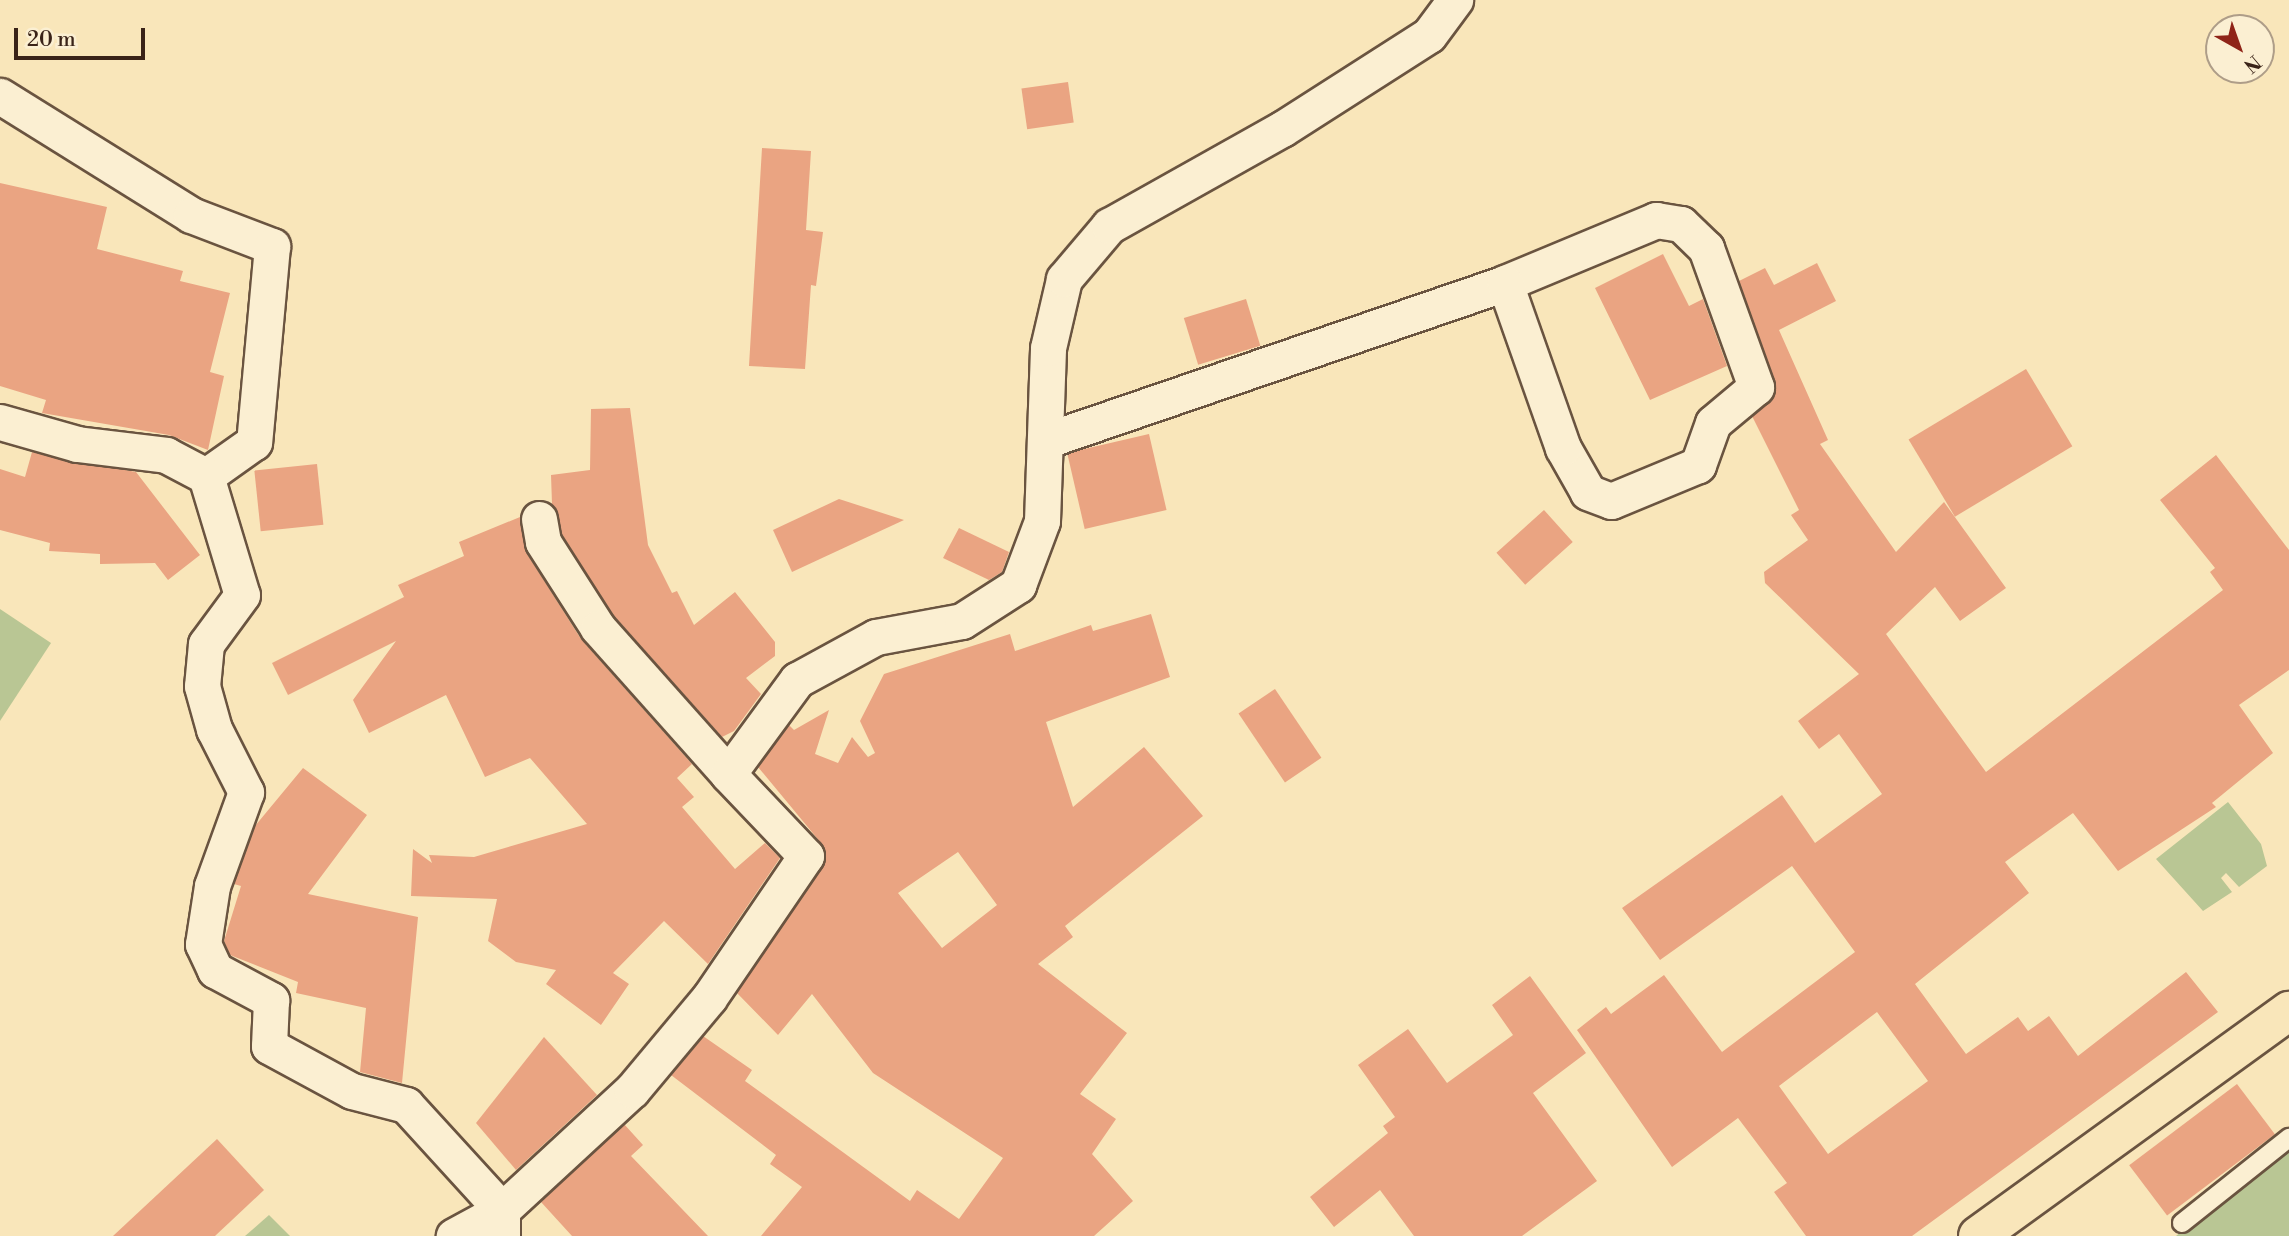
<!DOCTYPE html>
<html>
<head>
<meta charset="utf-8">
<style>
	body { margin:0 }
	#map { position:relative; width:2289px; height:1236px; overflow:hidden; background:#f9e6ba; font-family:"Libre Bodoni",serif }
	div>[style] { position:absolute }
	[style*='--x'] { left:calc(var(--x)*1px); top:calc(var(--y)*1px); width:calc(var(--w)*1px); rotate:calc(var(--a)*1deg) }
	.green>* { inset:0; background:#b9c694 }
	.building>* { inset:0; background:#eaa482; transform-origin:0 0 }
	.roads { filter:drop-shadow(2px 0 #6a5440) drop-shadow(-2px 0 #6a5440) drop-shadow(0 2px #6a5440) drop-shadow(0 -2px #6a5440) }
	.lane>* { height:18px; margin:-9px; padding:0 9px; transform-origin:9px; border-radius:9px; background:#fbefd2 }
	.street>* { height:35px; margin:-17.5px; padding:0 17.5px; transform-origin:17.5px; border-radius:17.5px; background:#fbefd2 }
	.primary>* { height:38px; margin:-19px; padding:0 19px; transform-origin:19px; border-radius:19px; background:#f9e6ba }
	span { translate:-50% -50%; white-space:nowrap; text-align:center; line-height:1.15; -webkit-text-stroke:5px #fbefd2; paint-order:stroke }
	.north { position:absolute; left:2205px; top:14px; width:70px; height:70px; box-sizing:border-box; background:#fbefd2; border:2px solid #ae9d88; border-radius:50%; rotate:140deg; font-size:19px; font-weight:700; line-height:28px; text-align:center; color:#3a2318 }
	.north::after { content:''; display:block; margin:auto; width:24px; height:32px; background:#8f2418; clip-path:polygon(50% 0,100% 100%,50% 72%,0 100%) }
	.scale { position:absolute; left:14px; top:28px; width:131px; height:32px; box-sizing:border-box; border:4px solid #3a2318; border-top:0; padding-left:9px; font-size:21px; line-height:24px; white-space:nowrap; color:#3a2318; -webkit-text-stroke:5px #fbefd2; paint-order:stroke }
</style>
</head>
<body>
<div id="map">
	<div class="green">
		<div style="clip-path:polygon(0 609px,51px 643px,0 721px)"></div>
		<div style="clip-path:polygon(2228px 802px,2261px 844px,2267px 866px,2239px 887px,2226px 873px,2221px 878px,2232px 892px,2203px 911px,2156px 859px)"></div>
		<div style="clip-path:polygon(2289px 1147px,2289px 1236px,2176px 1236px,2253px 1175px)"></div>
		<div style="clip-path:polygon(269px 1215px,290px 1236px,245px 1236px)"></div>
	</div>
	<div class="building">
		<div style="left:1068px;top:82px;width:41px;height:47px;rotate:82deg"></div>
		<div style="clip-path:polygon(762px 148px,811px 151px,806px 230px,823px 232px,816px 286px,811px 285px,805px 369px,749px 366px)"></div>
		<div style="clip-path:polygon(0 183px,107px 207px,97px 249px,183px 271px,180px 281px,230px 293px,210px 372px,224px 376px,208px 450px,169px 435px,42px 413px,46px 400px,0 386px)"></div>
		<div style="clip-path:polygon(1663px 254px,1689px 306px,1703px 299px,1727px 366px,1650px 400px,1595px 288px)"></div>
		<div style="clip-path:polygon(evenodd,1817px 263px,1836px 301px,1779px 330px,1828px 440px,1820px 444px,1896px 552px,1944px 502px,2006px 588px,1960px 621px,1935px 587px,1886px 634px,1986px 772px,2223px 590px,2210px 572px,2215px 568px,2160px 500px,2216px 455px,2289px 550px,2289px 670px,2239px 705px,2273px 753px,2212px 803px,2216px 807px,2118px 871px,2073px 813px,2005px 862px,2029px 893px,1915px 984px,1966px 1054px,2018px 1017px,2028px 1031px,2049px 1016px,2078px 1056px,2186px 972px,2218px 1012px,1912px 1236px,1806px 1236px,1774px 1192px,1787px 1183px,1738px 1118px,1672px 1167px,1577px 1030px,1606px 1007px,1611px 1014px,1664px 975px,1722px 1052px,1855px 952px,1792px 866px,1660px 960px,1622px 908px,1782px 795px,1815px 843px,1882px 794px,1839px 734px,1819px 749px,1798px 721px,1859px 674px,1765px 583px,1764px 572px,1808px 540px,1791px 515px,1799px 510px,1752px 416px,1769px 402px,1775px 381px,1739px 281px,1765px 268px,1774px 285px,1817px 263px,1877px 1012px,1928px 1081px,1828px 1154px,1779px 1086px,1877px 1012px)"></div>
		<div style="left:1246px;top:299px;width:49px;height:65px;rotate:73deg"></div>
		<div style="left:2026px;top:369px;width:90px;height:137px;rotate:59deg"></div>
		<div style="clip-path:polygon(630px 408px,648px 545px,672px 593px,677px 591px,694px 625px,735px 592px,775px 642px,775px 656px,746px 678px,761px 694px,734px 731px,722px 737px,614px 616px,562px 535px,552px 504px,551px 475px,590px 470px,591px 409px)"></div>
		<div style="left:1149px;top:434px;width:78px;height:84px;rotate:77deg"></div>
		<div style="clip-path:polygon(32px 452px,136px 472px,200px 555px,168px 580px,155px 563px,100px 564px,100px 554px,49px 551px,50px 543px,0 530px,0 469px,25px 477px)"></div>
		<div style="left:317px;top:464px;width:61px;height:63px;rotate:84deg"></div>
		<div style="clip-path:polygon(839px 499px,904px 520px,792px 572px,773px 530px)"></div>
		<div style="left:1544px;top:510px;width:43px;height:64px;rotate:48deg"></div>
		<div style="clip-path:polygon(520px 517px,526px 552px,581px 639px,692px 764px,677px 778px,694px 797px,682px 807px,735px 869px,765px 843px,780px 858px,708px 964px,664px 921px,613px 973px,629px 984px,601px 1025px,546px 984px,556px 970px,516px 962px,488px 941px,497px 899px,411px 896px,413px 849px,432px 863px,429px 855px,474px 857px,587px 824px,530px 758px,485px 777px,446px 695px,369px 733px,353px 700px,396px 641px,288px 695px,272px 663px,404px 597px,398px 585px,464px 556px,459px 542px)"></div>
		<div style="clip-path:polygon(959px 528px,1009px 552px,1002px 572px,989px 580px,943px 558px)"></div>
		<div style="clip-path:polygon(evenodd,1151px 614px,1170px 677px,1046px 722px,1073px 807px,1144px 747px,1203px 816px,1065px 926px,1073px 937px,1038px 964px,1127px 1033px,1080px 1094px,1116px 1119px,1092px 1154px,1133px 1201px,1094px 1236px,761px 1236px,802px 1187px,770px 1164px,776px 1155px,671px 1075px,703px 1036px,752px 1070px,745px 1081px,910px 1201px,917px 1190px,959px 1219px,1003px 1158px,873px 1073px,812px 994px,778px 1035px,737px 993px,826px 858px,821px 843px,758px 767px,789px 725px,794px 730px,829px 710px,815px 754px,838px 763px,852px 737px,868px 757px,875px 753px,860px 721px,884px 674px,1010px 634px,1015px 651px,1091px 625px,1093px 631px,1151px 614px,958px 852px,997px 905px,942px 948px,898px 893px,958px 852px)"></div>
		<div style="left:1275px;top:689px;width:83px;height:44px;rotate:56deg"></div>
		<div style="clip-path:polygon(303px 768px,367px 815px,308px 894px,418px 917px,402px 1083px,360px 1072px,366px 1008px,296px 993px,298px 982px,230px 955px,224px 941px,241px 886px,234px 884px,255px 826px)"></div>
		<div style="clip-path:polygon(1530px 976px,1586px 1053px,1533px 1093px,1597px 1181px,1522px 1236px,1414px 1236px,1380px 1190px,1334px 1227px,1310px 1197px,1388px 1133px,1383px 1126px,1395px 1117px,1358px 1065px,1408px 1029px,1447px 1083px,1513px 1035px,1492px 1005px)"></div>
		<div style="clip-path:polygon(544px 1037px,597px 1095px,516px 1170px,476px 1123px)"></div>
		<div style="left:2237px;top:1084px;width:63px;height:135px;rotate:53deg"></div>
		<div style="clip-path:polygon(624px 1124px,643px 1145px,631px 1156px,708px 1236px,572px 1236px,541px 1202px)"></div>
		<div style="clip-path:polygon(217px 1139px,264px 1190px,215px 1236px,113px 1236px)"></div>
	</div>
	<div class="roads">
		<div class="lane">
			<div style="--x:2182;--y:1223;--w:137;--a:-38.5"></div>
		</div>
		<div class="street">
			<div style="--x:0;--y:96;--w:225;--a:31.9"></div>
			<div style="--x:191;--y:215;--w:87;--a:20.9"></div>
			<div style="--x:272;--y:246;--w:197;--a:95.2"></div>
			<div style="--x:254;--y:442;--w:59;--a:144.7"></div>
			<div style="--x:206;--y:476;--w:124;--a:73.2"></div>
			<div style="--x:242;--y:595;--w:61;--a:126.3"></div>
			<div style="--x:206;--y:644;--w:42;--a:95.4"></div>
			<div style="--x:202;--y:686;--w:45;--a:74.4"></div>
			<div style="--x:214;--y:729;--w:71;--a:63.1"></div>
			<div style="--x:246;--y:792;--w:100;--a:109.9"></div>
			<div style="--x:212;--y:886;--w:59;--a:98.8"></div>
			<div style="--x:203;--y:944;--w:29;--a:65"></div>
			<div style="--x:215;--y:970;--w:64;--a:28.2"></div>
			<div style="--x:271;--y:1000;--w:46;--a:92.5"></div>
			<div style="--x:269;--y:1046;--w:94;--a:28.5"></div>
			<div style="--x:352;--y:1091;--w:56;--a:14.5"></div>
			<div style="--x:406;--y:1105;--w:142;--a:47.6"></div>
			<div style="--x:502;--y:1210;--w:55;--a:151.6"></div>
			<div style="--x:0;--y:422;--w:80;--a:15.9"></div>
			<div style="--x:77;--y:444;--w:90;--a:7"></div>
			<div style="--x:166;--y:455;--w:45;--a:27.7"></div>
			<div style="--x:1050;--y:439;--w:481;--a:-18.9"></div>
			<div style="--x:1505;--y:283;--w:164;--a:-22.6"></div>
			<div style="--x:1656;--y:220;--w:25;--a:9"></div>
			<div style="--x:1681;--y:224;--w:35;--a:44"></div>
			<div style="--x:1706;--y:248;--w:148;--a:70.2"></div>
			<div style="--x:1756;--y:387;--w:56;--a:140.1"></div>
			<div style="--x:1713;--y:423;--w:45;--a:109.7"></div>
			<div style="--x:1698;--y:465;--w:94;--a:157.5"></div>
			<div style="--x:1611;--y:501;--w:25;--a:-159"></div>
			<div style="--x:1588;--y:492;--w:51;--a:-119.6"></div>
			<div style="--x:1563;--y:448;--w:175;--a:-109.4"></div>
			<div style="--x:539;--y:519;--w:23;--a:80"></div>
			<div style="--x:543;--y:542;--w:102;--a:57.4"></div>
			<div style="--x:598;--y:628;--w:195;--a:48.3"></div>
			<div style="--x:502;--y:1236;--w:26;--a:-90"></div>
			<div style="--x:502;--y:1210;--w:177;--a:-42.7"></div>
			<div style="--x:632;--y:1090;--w:120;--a:-50.1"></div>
			<div style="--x:709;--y:998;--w:172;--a:-55.7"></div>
			<div style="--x:806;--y:856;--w:113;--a:-133.6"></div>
			<div style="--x:728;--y:774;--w:117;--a:-53.7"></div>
			<div style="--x:797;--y:680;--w:90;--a:-28.6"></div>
			<div style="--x:876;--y:637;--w:87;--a:-10.5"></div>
			<div style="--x:962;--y:621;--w:67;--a:-32.7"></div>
			<div style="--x:1018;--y:585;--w:68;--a:-69.4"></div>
			<div style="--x:1042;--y:521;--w:173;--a:-88"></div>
			<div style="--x:1048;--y:348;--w:71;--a:-76.9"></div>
			<div style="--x:1064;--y:279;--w:70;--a:-49.7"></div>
			<div style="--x:1109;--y:226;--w:198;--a:-29.3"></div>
			<div style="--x:1282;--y:129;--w:174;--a:-32.6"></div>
			<div style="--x:1429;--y:35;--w:44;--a:-53.4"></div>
		</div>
		<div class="primary">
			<div style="--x:1978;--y:1236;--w:384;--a:-35.9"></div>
		</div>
	</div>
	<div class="north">N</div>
	<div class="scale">20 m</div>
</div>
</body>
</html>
